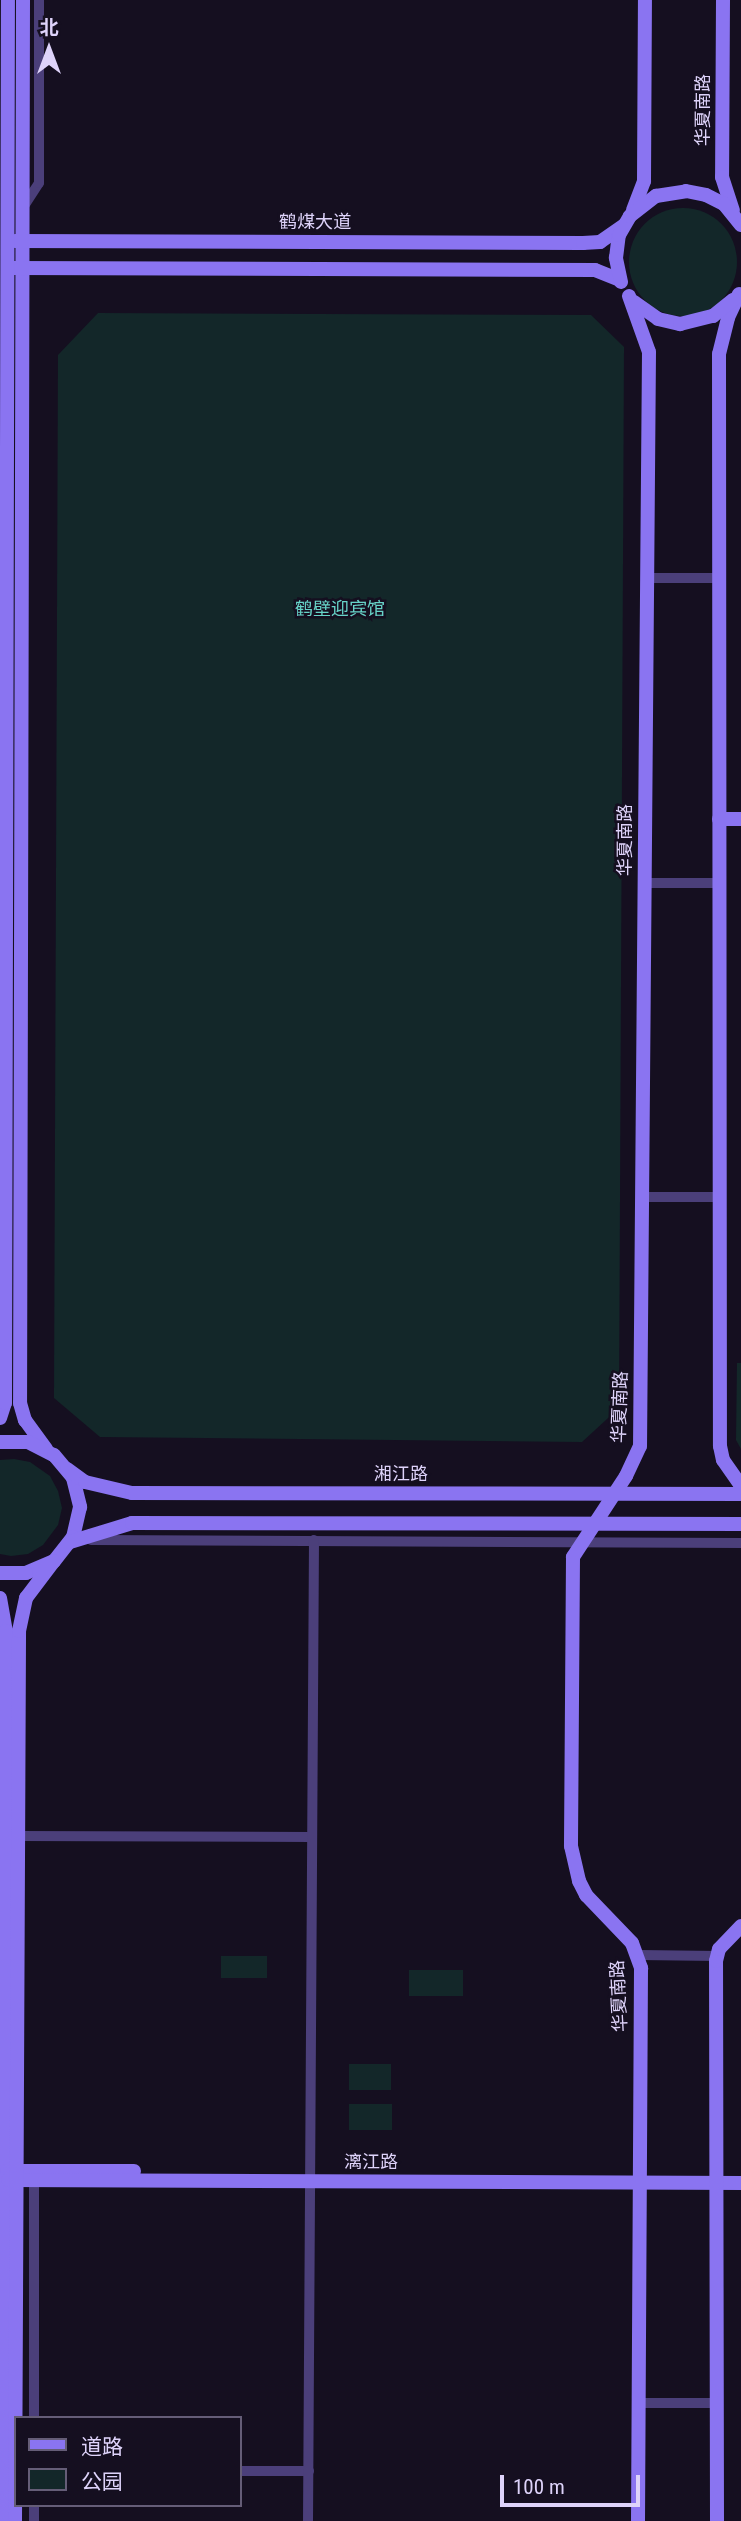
<!DOCTYPE html>
<html>
<head>
<meta charset="utf-8">
<style>
	body { margin:0 }
	#map { position:relative; width:741px; height:2521px; overflow:hidden; background:#150f20; font-family:"Roboto Condensed","Noto Sans SC",sans-serif }
	div>[style] { position:absolute }
	[style*='--x'] { left:calc(var(--x)*1px); top:calc(var(--y)*1px); width:calc(var(--w)*1px); rotate:calc(var(--a)*1deg) }
	.green>* { inset:0; background:#132729; transform-origin:0 0 }
	.round { border-radius:50% }
	.street>* { height:10px; margin:-5px; padding:0 5px; transform-origin:5px; border-radius:5px; background:#4b3f7a }
	.secondary>* { height:14px; margin:-7px; padding:0 7px; transform-origin:7px; border-radius:7px; background:#8a74f1 }
	span { translate:-50% -50%; white-space:nowrap; text-align:center; line-height:1.15; -webkit-text-stroke:5px #150f20; paint-order:stroke }
	.street-label { font-size:18px; color:#ded3fa }
	.park-label { font-size:18px; color:#67d3c8 }
	.legend { position:absolute; left:14px; top:2416px; width:228px; height:91px; box-sizing:border-box; background:#150f20; border:2px solid #655d77; margin:0; padding:9px 12px; list-style:none; font-size:21px; color:#ded3fa }
	.legend li { display:flex; align-items:center; gap:14px; height:35px }
	.legend b { width:35px; border:2px solid #655d77 }
	.north { position:absolute; left:14px; top:14px; width:70px; height:70px; -webkit-text-stroke:5px #150f20; paint-order:stroke; rotate:0deg; font-size:19px; font-weight:700; line-height:28px; text-align:center; color:#ded3fa }
	.north::after { content:''; display:block; margin:auto; width:24px; height:32px; background:#ded3fa; clip-path:polygon(50% 0,100% 100%,50% 72%,0 100%) }
	.scale { position:absolute; left:500px; top:2475px; width:140px; height:32px; box-sizing:border-box; border:4px solid #ded3fa; border-top:0; padding-left:9px; font-size:21px; line-height:24px; white-space:nowrap; color:#ded3fa; -webkit-text-stroke:5px #150f20; paint-order:stroke }
</style>
</head>
<body>
<div id="map">
	<div class="green">
		<div class="round" style="left:629px;top:208px;width:108px;height:108px"></div>
		<div style="clip-path:polygon(98px 313px,591px 315px,624px 347px,619px 1408px,582px 1442px,100px 1437px,54px 1398px,58px 355px)"></div>
		<div style="clip-path:polygon(737px 1363px,741px 1363px,741px 1449px,736px 1440px)"></div>
		<div style="clip-path:polygon(14px 1459px,30px 1462px,50px 1476px,58px 1491px,62px 1508px,58px 1525px,43px 1545px,28px 1554px,11px 1556px,0 1554px,0 1460px)"></div>
		<div style="left:221px;top:1956px;width:46px;height:22px"></div>
		<div style="left:409px;top:1970px;width:54px;height:26px"></div>
		<div style="left:349px;top:2064px;width:42px;height:26px"></div>
		<div style="left:349px;top:2104px;width:43px;height:26px"></div>
	</div>
	<div class="street">
		<div style="--x:24;--y:206;--w:27;--a:-57"></div>
		<div style="--x:39;--y:183;--w:183;--a:-90"></div>
		<div style="--x:647;--y:578;--w:72;--a:0"></div>
		<div style="--x:644;--y:883;--w:75;--a:0"></div>
		<div style="--x:642;--y:1197;--w:78;--a:0"></div>
		<div style="--x:91;--y:1540;--w:650;--a:0.26"></div>
		<div style="--x:18;--y:1836;--w:294;--a:0.2"></div>
		<div style="--x:639;--y:1955;--w:79;--a:0.7"></div>
		<div style="--x:639;--y:2403;--w:78;--a:0"></div>
		<div style="--x:34;--y:2418;--w:238;--a:-90"></div>
		<div style="--x:240;--y:2471;--w:69;--a:0"></div>
		<div style="--x:34;--y:2521;--w:16;--a:-90"></div>
		<div style="--x:308;--y:2521;--w:981;--a:-89.65"></div>
	</div>
	<div class="secondary">
		<div style="--x:23;--y:0;--w:1403;--a:90.12"></div>
		<div style="--x:20;--y:1403;--w:18;--a:74"></div>
		<div style="--x:25;--y:1420;--w:36;--a:54"></div>
		<div style="--x:723;--y:0;--w:177;--a:90.3"></div>
		<div style="--x:722;--y:177;--w:35;--a:72"></div>
		<div style="--x:633;--y:210;--w:31;--a:-69"></div>
		<div style="--x:644;--y:181;--w:181;--a:-89.7"></div>
		<div style="--x:15;--y:241;--w:568;--a:0.2"></div>
		<div style="--x:583;--y:243;--w:17;--a:-3"></div>
		<div style="--x:600;--y:242;--w:29;--a:-35"></div>
		<div style="--x:12;--y:268;--w:583;--a:0.2"></div>
		<div style="--x:595;--y:270;--w:27;--a:22"></div>
		<div style="--x:621;--y:282;--w:25;--a:-102"></div>
		<div style="--x:616;--y:258;--w:23;--a:-83"></div>
		<div style="--x:619;--y:235;--w:22;--a:-60"></div>
		<div style="--x:630;--y:216;--w:33;--a:-38"></div>
		<div style="--x:656;--y:196;--w:30;--a:-9"></div>
		<div style="--x:686;--y:191;--w:20;--a:11"></div>
		<div style="--x:706;--y:195;--w:20;--a:27"></div>
		<div style="--x:724;--y:204;--w:27;--a:51"></div>
		<div style="--x:739;--y:294;--w:26;--a:115"></div>
		<div style="--x:728;--y:318;--w:37;--a:104"></div>
		<div style="--x:719;--y:354;--w:1092;--a:89.95"></div>
		<div style="--x:720;--y:1446;--w:14;--a:78"></div>
		<div style="--x:723;--y:1460;--w:32;--a:55"></div>
		<div style="--x:629;--y:296;--w:59;--a:70.3"></div>
		<div style="--x:649;--y:352;--w:1094;--a:90.47"></div>
		<div style="--x:640;--y:1446;--w:33;--a:115"></div>
		<div style="--x:626;--y:1476;--w:97;--a:123.2"></div>
		<div style="--x:573;--y:1557;--w:289;--a:90.4"></div>
		<div style="--x:571;--y:1846;--w:36;--a:77"></div>
		<div style="--x:579;--y:1881;--w:16;--a:63"></div>
		<div style="--x:586;--y:1895;--w:66;--a:46.2"></div>
		<div style="--x:632;--y:1943;--w:27;--a:70"></div>
		<div style="--x:641;--y:1968;--w:553;--a:90.31"></div>
		<div style="--x:634;--y:302;--w:29;--a:35"></div>
		<div style="--x:658;--y:319;--w:23;--a:13"></div>
		<div style="--x:680;--y:324;--w:34;--a:-14"></div>
		<div style="--x:713;--y:316;--w:26;--a:-39"></div>
		<div style="--x:719;--y:819;--w:22;--a:0"></div>
		<div style="--x:0;--y:1418;--w:16;--a:-72"></div>
		<div style="--x:5;--y:1403;--w:1403;--a:-89.88"></div>
		<div style="--x:0;--y:1442;--w:28;--a:0"></div>
		<div style="--x:28;--y:1442;--w:29;--a:27"></div>
		<div style="--x:54;--y:1455;--w:30;--a:50"></div>
		<div style="--x:73;--y:1478;--w:30;--a:76"></div>
		<div style="--x:80;--y:1507;--w:31;--a:103"></div>
		<div style="--x:73;--y:1537;--w:31;--a:128"></div>
		<div style="--x:54;--y:1561;--w:30;--a:157"></div>
		<div style="--x:26;--y:1573;--w:26;--a:180"></div>
		<div style="--x:67;--y:1469;--w:22;--a:36"></div>
		<div style="--x:85;--y:1482;--w:48;--a:13.2"></div>
		<div style="--x:132;--y:1493;--w:609;--a:0.09"></div>
		<div style="--x:70;--y:1542;--w:65;--a:-17"></div>
		<div style="--x:132;--y:1523;--w:609;--a:0.09"></div>
		<div style="--x:0;--y:1598;--w:34;--a:80"></div>
		<div style="--x:6;--y:1631;--w:890;--a:90.26"></div>
		<div style="--x:7;--y:2171;--w:127;--a:0"></div>
		<div style="--x:8;--y:2180;--w:733;--a:0.23"></div>
		<div style="--x:15;--y:2521;--w:890;--a:-89.74"></div>
		<div style="--x:19;--y:1631;--w:34;--a:-78"></div>
		<div style="--x:26;--y:1598;--w:46;--a:-52.9"></div>
		<div style="--x:717;--y:2521;--w:560;--a:-90.1"></div>
		<div style="--x:716;--y:1961;--w:12;--a:-76"></div>
		<div style="--x:719;--y:1949;--w:32;--a:-46"></div>
	</div>
	<div class="street-label">
		<span style="left:703px;top:110px;rotate:-90deg">华夏南路</span>
		<span style="left:315px;top:222px">鹤煤大道</span>
		<span style="left:625px;top:840px;rotate:-90deg">华夏南路</span>
		<span style="left:620px;top:1407px;rotate:-88deg">华夏南路</span>
		<span style="left:401px;top:1474px">湘江路</span>
		<span style="left:619px;top:1996px;rotate:-93deg">华夏南路</span>
		<span style="left:371px;top:2162px">漓江路</span>
	</div>
	<div class="park-label">
		<span style="left:340px;top:609px">鹤壁迎宾馆</span>
	</div>
	<ul class="legend">
	<li><b style="height:9px;background:#8a74f1"></b>道路</li>
	<li><b style="height:19px;background:#132729"></b>公园</li>
	</ul>
	<div class="north">北</div>
	<div class="scale">100 m</div>
</div>
</body>
</html>
